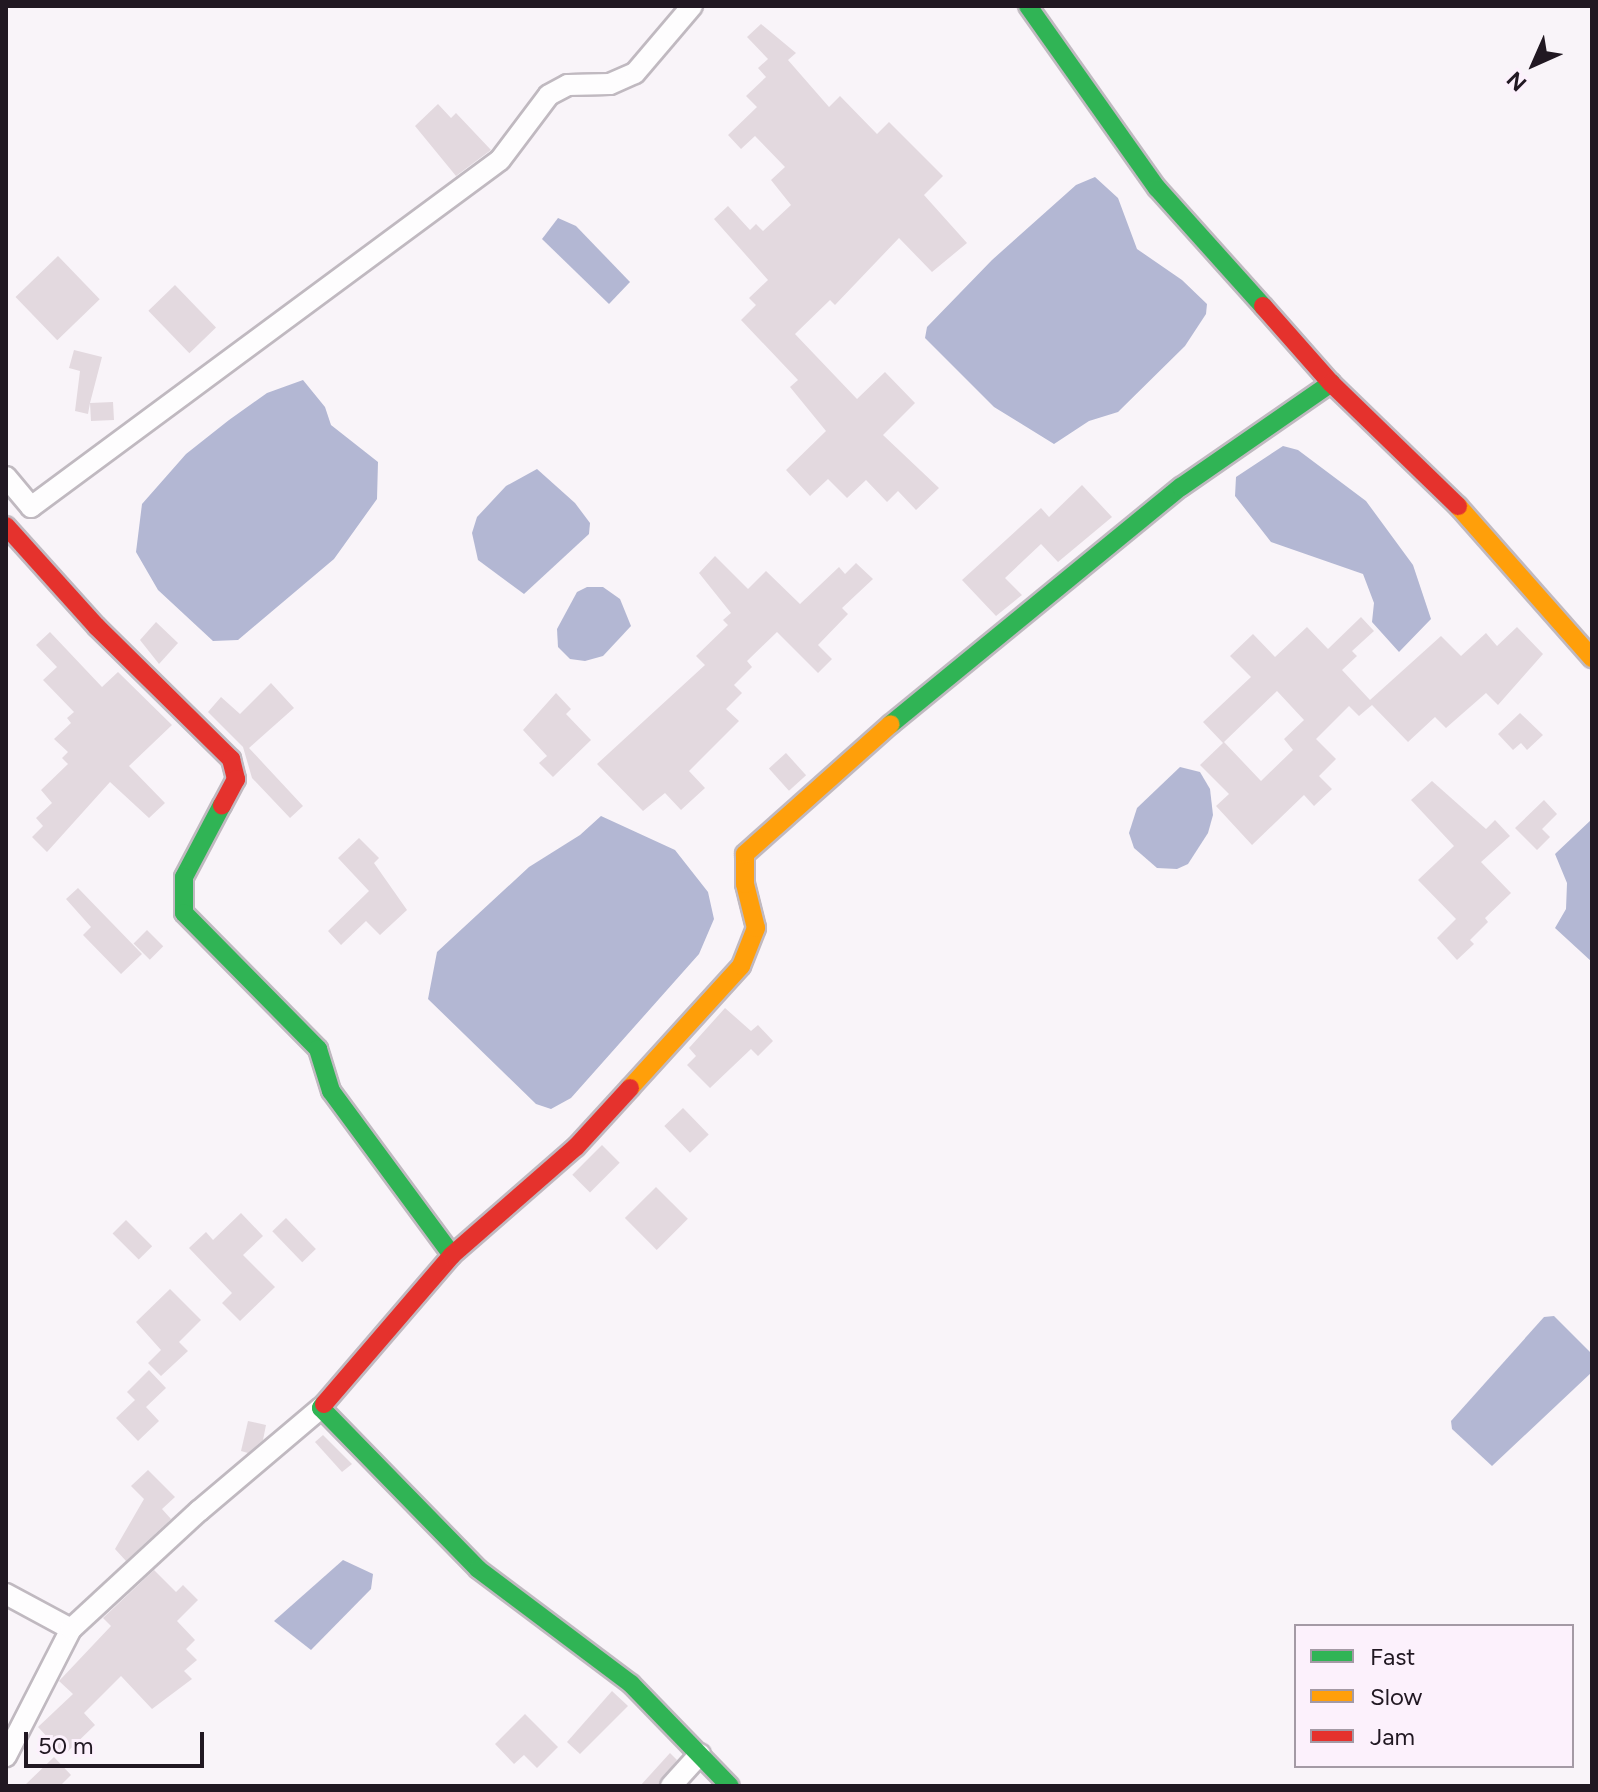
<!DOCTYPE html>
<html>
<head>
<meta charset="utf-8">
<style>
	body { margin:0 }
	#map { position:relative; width:1598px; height:1792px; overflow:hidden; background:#f9f4f9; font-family:Figtree,sans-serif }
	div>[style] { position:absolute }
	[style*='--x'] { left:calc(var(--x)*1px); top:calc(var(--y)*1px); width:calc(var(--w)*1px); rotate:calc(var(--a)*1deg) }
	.water>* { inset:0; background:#b3b7d3 }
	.building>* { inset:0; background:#e3d9df; transform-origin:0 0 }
	.roads { filter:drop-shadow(2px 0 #c0b9c0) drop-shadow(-2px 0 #c0b9c0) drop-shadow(0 2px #c0b9c0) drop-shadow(0 -2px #c0b9c0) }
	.street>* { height:20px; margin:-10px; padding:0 10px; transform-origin:10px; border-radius:10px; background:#fefdfe }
	.fast>* { height:18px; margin:-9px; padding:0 9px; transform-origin:9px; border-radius:9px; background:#30b455 }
	.slow>* { height:18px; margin:-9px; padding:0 9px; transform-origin:9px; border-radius:9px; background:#ff9f0a }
	.jam>* { height:18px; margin:-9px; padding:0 9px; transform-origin:9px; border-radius:9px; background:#e5322d }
	span { translate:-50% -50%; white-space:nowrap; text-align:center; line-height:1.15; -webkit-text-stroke:6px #fcf1fc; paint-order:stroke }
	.frame { position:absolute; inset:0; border:8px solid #211822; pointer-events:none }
	.legend { position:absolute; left:1294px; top:1624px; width:280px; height:144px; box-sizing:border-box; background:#fcf1fc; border:2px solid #a49aa5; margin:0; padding:10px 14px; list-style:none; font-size:24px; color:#211822 }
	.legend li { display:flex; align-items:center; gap:16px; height:40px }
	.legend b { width:40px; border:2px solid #a49aa5 }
	.north { position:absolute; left:1494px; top:24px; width:80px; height:80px; -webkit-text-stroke:6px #fcf1fc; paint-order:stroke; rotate:225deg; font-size:22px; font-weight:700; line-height:32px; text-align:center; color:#211822 }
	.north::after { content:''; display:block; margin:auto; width:28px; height:36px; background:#211822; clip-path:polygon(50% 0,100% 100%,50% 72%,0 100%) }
	.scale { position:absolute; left:24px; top:1732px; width:180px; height:36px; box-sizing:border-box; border:4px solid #211822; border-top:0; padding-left:10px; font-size:24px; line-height:28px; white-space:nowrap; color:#211822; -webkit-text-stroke:6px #fcf1fc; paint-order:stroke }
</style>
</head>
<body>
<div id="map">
	<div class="water">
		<div style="clip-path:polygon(1095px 177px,1118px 198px,1137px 249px,1182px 280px,1207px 304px,1206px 314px,1185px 346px,1118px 412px,1089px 421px,1054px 444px,994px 407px,925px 338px,927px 327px,992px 260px,1076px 185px)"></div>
		<div style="clip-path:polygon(558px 218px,576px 226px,630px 282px,609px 304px,542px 239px)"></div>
		<div style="clip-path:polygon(303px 380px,325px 407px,331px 425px,378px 462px,377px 499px,334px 559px,238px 640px,213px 641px,158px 590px,136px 552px,142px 504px,186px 454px,229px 420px,267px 393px)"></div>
		<div style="clip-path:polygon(1283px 446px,1298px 450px,1366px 501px,1413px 565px,1431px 619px,1399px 652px,1372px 622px,1374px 603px,1363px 574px,1271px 542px,1235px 496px,1236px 477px)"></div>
		<div style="clip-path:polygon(537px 469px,575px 503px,590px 523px,589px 534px,524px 594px,478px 560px,472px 533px,477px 517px,506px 486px)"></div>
		<div style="clip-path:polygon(587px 587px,603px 587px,620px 599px,631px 626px,603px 656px,585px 661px,570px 659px,558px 647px,557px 629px,577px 592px)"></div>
		<div style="clip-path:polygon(1180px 767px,1200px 772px,1210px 789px,1213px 815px,1208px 833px,1188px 864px,1177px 869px,1157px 868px,1134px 848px,1129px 833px,1137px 808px)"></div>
		<div style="clip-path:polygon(601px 816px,675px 850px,708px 892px,714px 919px,699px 954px,571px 1098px,551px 1109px,536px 1104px,428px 999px,437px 952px,529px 867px,580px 835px)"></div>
		<div style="clip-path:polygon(1592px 819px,1592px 962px,1555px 928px,1566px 909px,1567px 883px,1555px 854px)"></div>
		<div style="clip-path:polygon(1554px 1316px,1592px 1354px,1592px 1372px,1492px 1466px,1452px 1429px,1451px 1421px,1544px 1317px)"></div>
		<div style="clip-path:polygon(343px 1560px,373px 1574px,371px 1589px,311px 1650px,274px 1621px)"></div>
	</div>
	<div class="building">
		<div style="clip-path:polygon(761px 24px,796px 53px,788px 60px,829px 107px,840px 96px,877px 134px,889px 122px,943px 176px,924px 195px,967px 243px,932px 272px,899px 238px,835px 305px,830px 300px,795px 334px,857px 399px,885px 372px,915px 403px,883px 435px,939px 488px,916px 510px,898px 491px,887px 502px,866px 480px,847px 498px,828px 479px,810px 496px,786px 470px,826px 431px,790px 387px,798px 380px,741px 320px,756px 305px,749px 298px,768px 280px,714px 219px,728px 206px,750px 230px,756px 224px,763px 231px,791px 205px,771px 180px,785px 167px,755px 136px,741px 149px,728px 135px,757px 107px,746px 96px,766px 77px,758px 68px,768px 59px,747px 37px)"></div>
		<div style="clip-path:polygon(438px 104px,451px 118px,456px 113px,491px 150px,456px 176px,415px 126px)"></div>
		<div style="left:58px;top:256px;width:60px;height:59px;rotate:46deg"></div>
		<div style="left:175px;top:285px;width:59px;height:37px;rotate:46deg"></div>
		<div style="clip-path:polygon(74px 350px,102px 357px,90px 403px,113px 402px,114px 420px,91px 421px,90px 403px,88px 414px,75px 411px,80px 371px,69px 368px)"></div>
		<div style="clip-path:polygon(1082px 485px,1112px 517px,1058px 562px,1041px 544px,1005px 578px,1022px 595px,996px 616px,962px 580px,1041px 508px,1049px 517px)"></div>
		<div style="clip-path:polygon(715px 556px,748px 589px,766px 571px,800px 604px,839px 567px,845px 574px,856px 563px,873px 579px,842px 608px,848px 614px,818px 645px,832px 659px,818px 673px,777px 632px,747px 661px,752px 667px,734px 685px,742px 693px,726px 709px,739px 721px,689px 771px,705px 788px,681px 810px,665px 793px,643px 811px,597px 764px,705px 665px,696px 656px,728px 625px,723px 620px,731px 613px,699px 573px)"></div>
		<div style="clip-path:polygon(evenodd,1361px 617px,1374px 631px,1352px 651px,1357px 656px,1342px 670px,1370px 700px,1441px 636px,1461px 656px,1486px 633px,1497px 646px,1517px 627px,1543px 654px,1498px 705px,1486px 693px,1446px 728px,1435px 717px,1408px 742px,1372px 705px,1359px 716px,1349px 706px,1316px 739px,1336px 759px,1319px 776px,1332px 789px,1314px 806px,1304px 795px,1252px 845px,1216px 806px,1229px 794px,1200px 765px,1223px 743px,1203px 722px,1251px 677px,1230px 656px,1253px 634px,1275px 657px,1307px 627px,1328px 649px,1361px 617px,1277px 691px,1304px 720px,1284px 739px,1293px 750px,1261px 781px,1224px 742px,1277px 691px)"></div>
		<div style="clip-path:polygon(156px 622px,178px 643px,159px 664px,140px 640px)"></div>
		<div style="clip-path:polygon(50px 632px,102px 687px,118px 672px,172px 725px,129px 766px,165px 803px,149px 818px,110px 782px,47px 852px,32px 837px,43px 826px,36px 818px,52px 803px,41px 790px,68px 764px,62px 758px,68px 752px,54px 739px,71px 723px,67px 718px,74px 712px,43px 680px,57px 667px,36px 645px)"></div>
		<div style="clip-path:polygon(271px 683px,294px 708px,249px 748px,303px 806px,290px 818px,252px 778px,243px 747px,208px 712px,221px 697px,240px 714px)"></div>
		<div style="clip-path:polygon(556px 693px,571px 709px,566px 714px,591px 740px,553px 777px,539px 763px,547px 756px,523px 730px)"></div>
		<div style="clip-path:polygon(1520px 713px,1543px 735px,1527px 750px,1521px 743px,1513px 750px,1498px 734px)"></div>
		<div style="left:786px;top:753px;width:30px;height:23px;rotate:48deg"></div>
		<div style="clip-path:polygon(1432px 781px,1486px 829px,1495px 820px,1510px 836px,1481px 862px,1511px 893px,1485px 918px,1488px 922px,1470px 940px,1474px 944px,1457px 960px,1437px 938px,1456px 919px,1418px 880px,1454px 846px,1411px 800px)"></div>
		<div style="clip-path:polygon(1544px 800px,1557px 814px,1542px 829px,1550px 837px,1537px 850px,1515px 828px)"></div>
		<div style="clip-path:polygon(359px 838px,379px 858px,374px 863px,407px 910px,380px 935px,366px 921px,341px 945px,328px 931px,369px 891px,338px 858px)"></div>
		<div style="clip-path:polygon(78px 888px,142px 954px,121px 974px,83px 935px,91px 927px,66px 899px)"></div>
		<div style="left:147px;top:930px;width:23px;height:19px;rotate:45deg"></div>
		<div style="clip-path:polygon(725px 1008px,751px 1031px,758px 1025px,773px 1041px,758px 1056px,751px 1049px,710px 1088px,687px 1065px,696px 1056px,689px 1048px)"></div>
		<div style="left:683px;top:1108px;width:37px;height:26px;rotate:46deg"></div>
		<div style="left:602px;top:1145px;width:25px;height:42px;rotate:45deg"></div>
		<div style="left:656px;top:1187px;width:45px;height:44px;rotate:45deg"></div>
		<div style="clip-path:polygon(241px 1213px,263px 1236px,243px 1255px,275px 1287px,240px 1321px,222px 1303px,232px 1293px,189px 1248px,206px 1232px,213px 1240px)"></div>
		<div style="left:286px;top:1218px;width:43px;height:19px;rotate:46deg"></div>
		<div style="left:126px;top:1220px;width:37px;height:19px;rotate:45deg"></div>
		<div style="clip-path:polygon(170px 1289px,201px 1320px,179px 1342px,188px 1351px,161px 1376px,148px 1363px,161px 1350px,136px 1322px)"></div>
		<div style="clip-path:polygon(149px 1370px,166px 1388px,146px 1407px,159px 1421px,138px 1441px,116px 1418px,135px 1400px,127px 1392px)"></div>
		<div style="clip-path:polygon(248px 1421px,266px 1425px,263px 1440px,248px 1453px,241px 1451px)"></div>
		<div style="clip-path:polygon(323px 1435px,352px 1464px,342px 1472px,315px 1442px)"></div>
		<div style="clip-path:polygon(148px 1470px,175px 1497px,162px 1509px,171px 1519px,126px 1561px,115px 1549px,144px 1499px,131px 1486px)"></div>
		<div style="clip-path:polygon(154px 1570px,176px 1592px,183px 1585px,198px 1600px,177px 1621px,195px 1640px,186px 1649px,197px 1660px,184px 1671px,192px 1679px,152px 1709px,121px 1676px,84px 1713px,95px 1725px,64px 1755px,38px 1727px,73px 1694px,59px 1681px,111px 1626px,103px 1618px)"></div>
		<div style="clip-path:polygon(612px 1691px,628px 1706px,580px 1754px,567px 1742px)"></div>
		<div style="clip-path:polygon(525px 1714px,558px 1747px,537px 1768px,524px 1755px,514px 1764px,495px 1744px)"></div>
		<div style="clip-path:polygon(670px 1753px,677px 1760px,658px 1786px,640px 1786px)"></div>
		<div style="clip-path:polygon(54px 1757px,71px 1775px,60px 1786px,24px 1786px)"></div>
	</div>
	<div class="roads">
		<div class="street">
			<div style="--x:6;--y:477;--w:39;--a:50"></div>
			<div style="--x:31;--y:507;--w:583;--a:-36.5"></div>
			<div style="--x:500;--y:160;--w:81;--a:-53"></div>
			<div style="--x:549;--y:95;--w:21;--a:-28"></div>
			<div style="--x:568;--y:85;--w:42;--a:-1.4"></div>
			<div style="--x:610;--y:84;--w:27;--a:-24"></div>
			<div style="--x:635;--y:73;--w:88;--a:-49.6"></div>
			<div style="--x:6;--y:1594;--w:74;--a:28.3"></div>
			<div style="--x:71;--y:1629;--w:143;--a:117.1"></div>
			<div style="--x:71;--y:1629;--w:174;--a:-42.7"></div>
			<div style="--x:199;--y:1511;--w:160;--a:-40.2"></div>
			<div style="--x:671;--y:1786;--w:43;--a:-47.8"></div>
		</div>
		<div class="fast">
			<div style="--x:1028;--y:6;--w:223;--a:54.7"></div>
			<div style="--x:1157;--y:188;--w:159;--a:48.1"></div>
			<div style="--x:891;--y:724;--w:375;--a:-39.3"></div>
			<div style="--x:1181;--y:487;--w:183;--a:-34.7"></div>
			<div style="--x:222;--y:805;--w:81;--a:117.8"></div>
			<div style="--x:184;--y:877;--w:36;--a:90"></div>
			<div style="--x:184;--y:913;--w:191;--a:45.4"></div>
			<div style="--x:318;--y:1049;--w:44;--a:72.8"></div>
			<div style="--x:331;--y:1091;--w:204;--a:53.6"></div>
			<div style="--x:324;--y:1404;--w:5;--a:127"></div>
			<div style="--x:321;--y:1408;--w:225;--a:45.7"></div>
			<div style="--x:478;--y:1569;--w:191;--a:36.9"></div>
			<div style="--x:631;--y:1684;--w:142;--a:45.9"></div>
		</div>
		<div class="slow">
			<div style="--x:1458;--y:506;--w:203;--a:48.6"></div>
			<div style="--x:630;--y:1088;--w:165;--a:-47.7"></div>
			<div style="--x:741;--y:966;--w:41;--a:-68.5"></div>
			<div style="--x:756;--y:928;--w:45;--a:-104"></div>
			<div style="--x:745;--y:884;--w:30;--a:-90"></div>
			<div style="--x:745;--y:854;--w:195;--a:-41.7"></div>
		</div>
		<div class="jam">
			<div style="--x:1263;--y:306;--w:103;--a:48.6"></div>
			<div style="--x:1331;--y:383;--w:177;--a:44.1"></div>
			<div style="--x:6;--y:526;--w:135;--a:48"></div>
			<div style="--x:96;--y:626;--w:190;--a:44.6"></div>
			<div style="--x:231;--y:759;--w:21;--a:76"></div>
			<div style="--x:236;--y:779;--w:30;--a:118"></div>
			<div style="--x:324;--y:1404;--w:196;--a:-49.3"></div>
			<div style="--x:452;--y:1255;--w:164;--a:-41.1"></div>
			<div style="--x:576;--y:1147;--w:80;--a:-47.5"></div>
		</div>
	</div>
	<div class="frame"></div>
	<ul class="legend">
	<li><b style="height:10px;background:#30b455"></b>Fast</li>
	<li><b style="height:10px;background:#ff9f0a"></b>Slow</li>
	<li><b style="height:10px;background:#e5322d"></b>Jam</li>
	</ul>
	<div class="north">N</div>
	<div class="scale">50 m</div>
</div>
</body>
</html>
